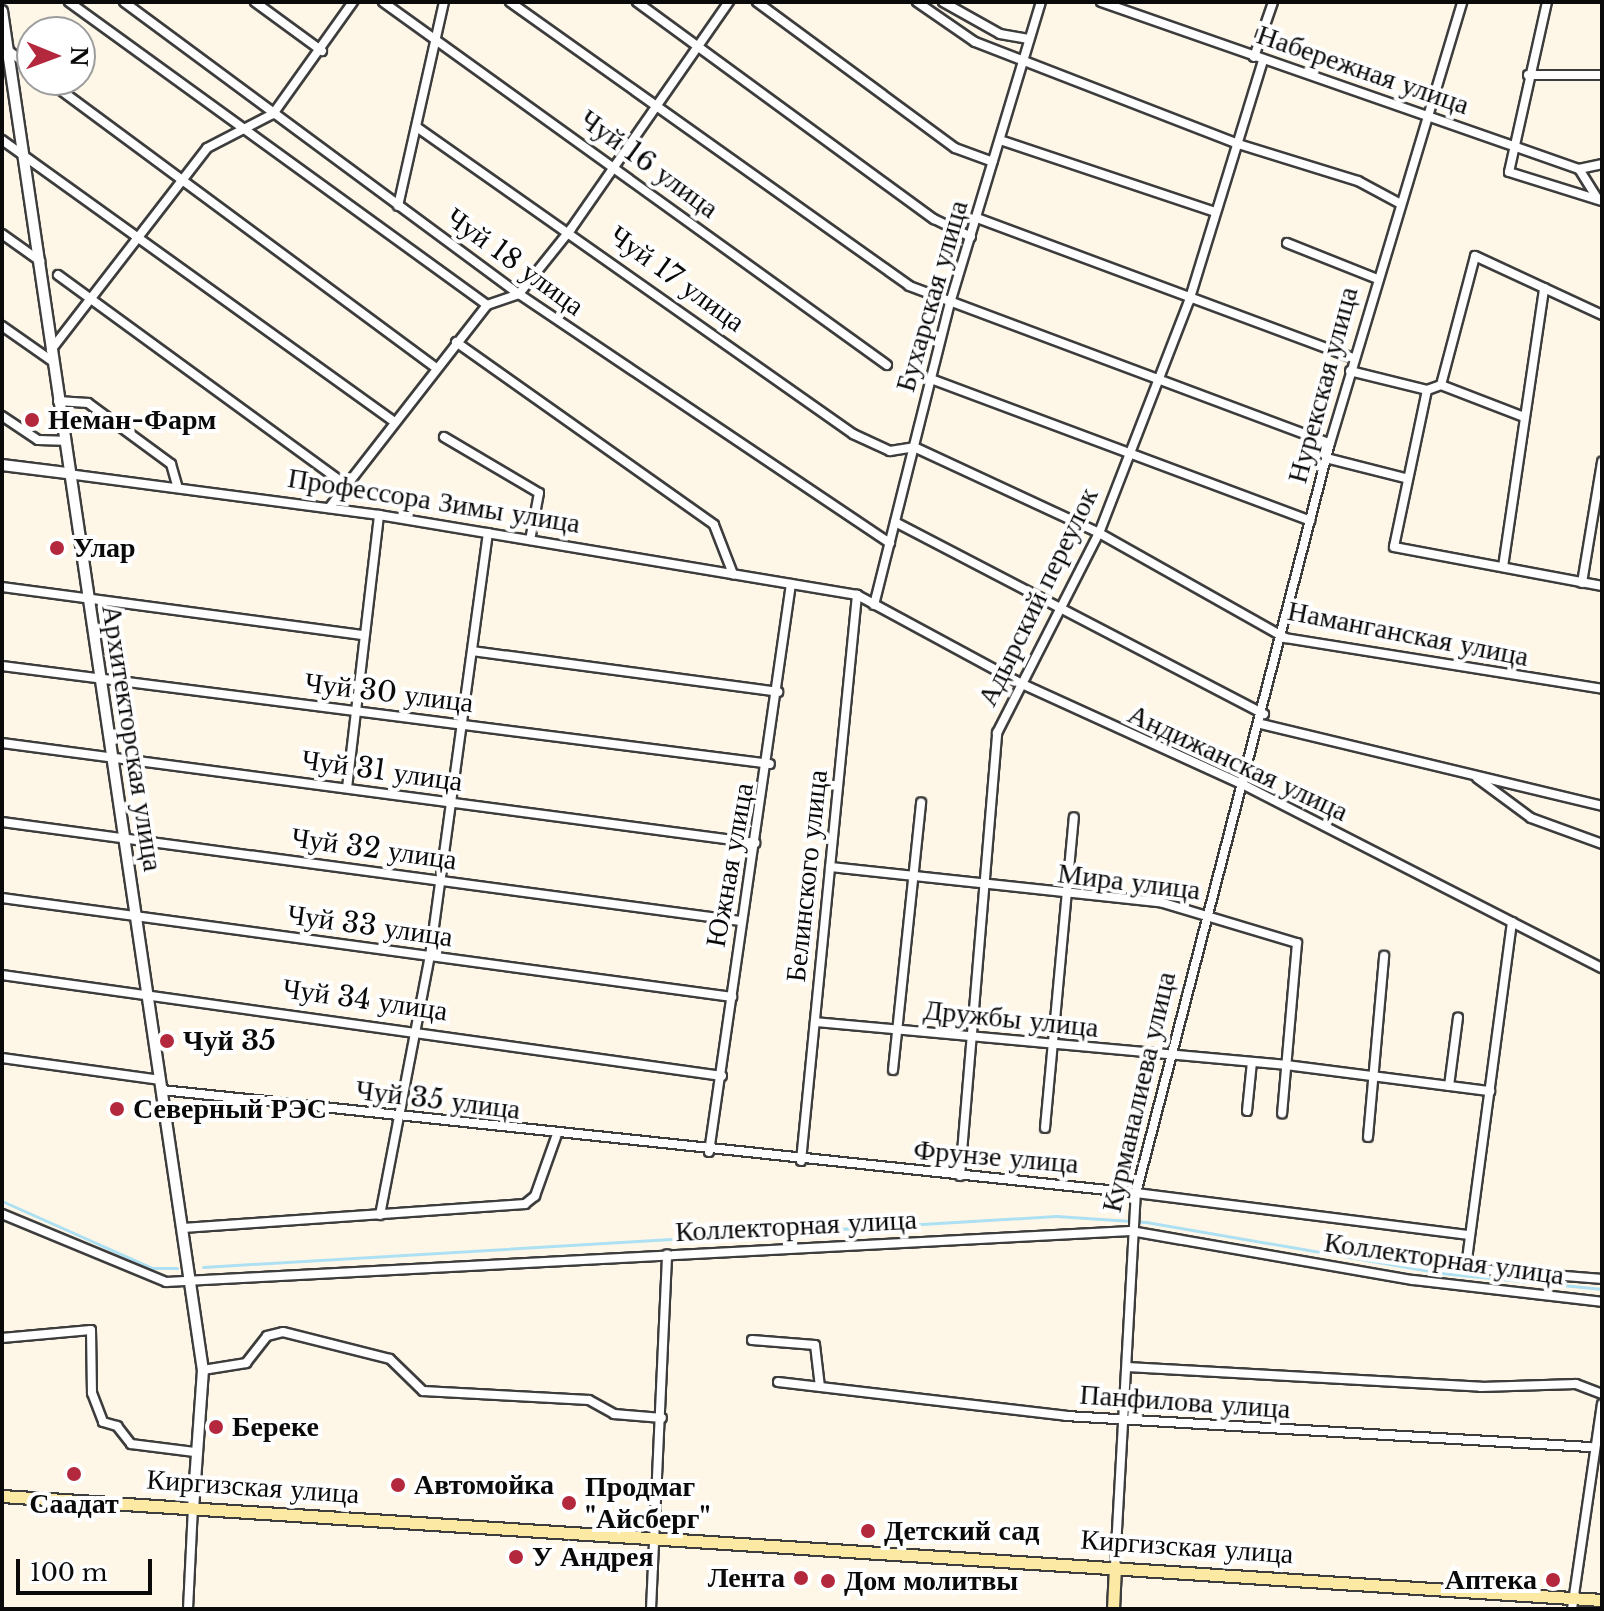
<!DOCTYPE html>
<html>
<head>
<meta charset="utf-8">
<style>
	body { margin:0 }
	#map { position:relative; width:1604px; height:1611px; overflow:hidden; background:#fef7e7; font-family:"Libre Baskerville",serif }
	div>[style] { position:absolute }
	[style*='--x'] { left:calc(var(--x)*1px); top:calc(var(--y)*1px); width:calc(var(--w)*1px); rotate:calc(var(--a)*1deg) }
	.stream>* { height:3px; margin:-1.5px; padding:0 1.5px; transform-origin:1.5px; border-radius:1.5px; background:#aee0f3 }
	.roads { filter:drop-shadow(2px 0 #3d3d3d) drop-shadow(-2px 0 #3d3d3d) drop-shadow(0 2px #3d3d3d) drop-shadow(0 -2px #3d3d3d) }
	.minor>* { height:8px; margin:-4px; padding:0 4px; transform-origin:4px; border-radius:4px; background:#fff }
	.tertiary>* { height:10px; margin:-5px; padding:0 5px; transform-origin:5px; border-radius:5px; background:#fff }
	.secondary>* { height:11px; margin:-5.5px; padding:0 5.5px; transform-origin:5.5px; border-radius:5.5px; background:#fce9a4 }
	.dots>* { width:22px; height:22px; translate:-50% -50%; box-sizing:border-box; border:4px solid #fff; border-radius:50% }
	span { translate:-50% -50%; white-space:nowrap; text-align:center; line-height:1.15; -webkit-text-stroke:8px #fff; paint-order:stroke }
	.street-label { font-size:28px; color:#0a0a0a }
	.poi-label { font-size:28px; color:#0a0a0a; font-weight:700 }
	.left { translate:0 -50%; text-align:left }
	.right { translate:-100% -50%; text-align:right }
	.frame { position:absolute; inset:0; border:4px solid #0a0a0a; pointer-events:none }
	.north { position:absolute; left:16px; top:16px; width:80px; height:80px; box-sizing:border-box; background:#fff; border:2px solid #9d9d9d; border-radius:50%; rotate:91deg; font-size:22px; font-weight:700; line-height:32px; text-align:center; color:#0a0a0a }
	.north::after { content:''; display:block; margin:auto; width:28px; height:36px; background:#b3283d; clip-path:polygon(50% 0,100% 100%,50% 72%,0 100%) }
	.scale { position:absolute; left:16px; top:1559px; width:136px; height:36px; box-sizing:border-box; border:4px solid #0a0a0a; border-top:0; padding-left:10px; font-size:24px; line-height:28px; white-space:nowrap; color:#0a0a0a; -webkit-text-stroke:6px #fff; paint-order:stroke }
</style>
</head>
<body>
<div id="map">
	<div class="stream">
		<div style="--x:2;--y:1201;--w:164;--a:24.1"></div>
		<div style="--x:152;--y:1268;--w:25;--a:0"></div>
		<div style="--x:203;--y:1267;--w:855;--a:-3.42"></div>
		<div style="--x:1056;--y:1216;--w:90;--a:3.8"></div>
		<div style="--x:1146;--y:1222;--w:299;--a:9.8"></div>
		<div style="--x:1441;--y:1273;--w:162;--a:5.7"></div>
	</div>
	<div class="roads">
		<div class="minor">
			<div style="--x:69;--y:2;--w:516;--a:35.94"></div>
			<div style="--x:124;--y:2;--w:491;--a:36.5"></div>
			<div style="--x:519;--y:294;--w:447;--a:33.9"></div>
			<div style="--x:255;--y:2;--w:83;--a:36.2"></div>
			<div style="--x:383;--y:2;--w:621;--a:35.76"></div>
			<div style="--x:510;--y:2;--w:490;--a:35.4"></div>
			<div style="--x:909;--y:286;--w:449;--a:20.5"></div>
			<div style="--x:637;--y:2;--w:368;--a:36.2"></div>
			<div style="--x:934;--y:219;--w:41;--a:25.9"></div>
			<div style="--x:757;--y:2;--w:246;--a:36.4"></div>
			<div style="--x:955;--y:148;--w:40;--a:20.2"></div>
			<div style="--x:917;--y:2;--w:70;--a:34.6"></div>
			<div style="--x:975;--y:42;--w:279;--a:21.2"></div>
			<div style="--x:1235;--y:143;--w:129;--a:17.2"></div>
			<div style="--x:1358;--y:181;--w:47;--a:28.2"></div>
			<div style="--x:943;--y:2;--w:65;--a:29.3"></div>
			<div style="--x:1000;--y:34;--w:29;--a:10"></div>
			<div style="--x:1101;--y:2;--w:506;--a:19.26"></div>
			<div style="--x:1579;--y:169;--w:34;--a:58"></div>
			<div style="--x:1547;--y:2;--w:174;--a:102.6"></div>
			<div style="--x:1509;--y:172;--w:97;--a:17.3"></div>
			<div style="--x:8;--y:50;--w:31;--a:38"></div>
			<div style="--x:1254;--y:57;--w:58;--a:-70.9"></div>
			<div style="--x:1528;--y:75;--w:74;--a:0"></div>
			<div style="--x:47;--y:80;--w:485;--a:36.5"></div>
			<div style="--x:418;--y:128;--w:532;--a:35.12"></div>
			<div style="--x:853;--y:434;--w:41;--a:24.7"></div>
			<div style="--x:890;--y:451;--w:24;--a:-9"></div>
			<div style="--x:914;--y:447;--w:204;--a:24.9"></div>
			<div style="--x:1099;--y:533;--w:214;--a:29.4"></div>
			<div style="--x:1285;--y:638;--w:321;--a:9.1"></div>
			<div style="--x:2;--y:140;--w:483;--a:35.7"></div>
			<div style="--x:1000;--y:140;--w:227;--a:18.5"></div>
			<div style="--x:1579;--y:169;--w:24;--a:-12"></div>
			<div style="--x:398;--y:206;--w:209;--a:-77.3"></div>
			<div style="--x:977;--y:218;--w:402;--a:20.4"></div>
			<div style="--x:2;--y:234;--w:47;--a:35.4"></div>
			<div style="--x:1287;--y:243;--w:95;--a:21.7"></div>
			<div style="--x:58;--y:275;--w:361;--a:36.1"></div>
			<div style="--x:2;--y:326;--w:61;--a:35"></div>
			<div style="--x:456;--y:342;--w:316;--a:35.3"></div>
			<div style="--x:714;--y:525;--w:53;--a:68.8"></div>
			<div style="--x:51;--y:350;--w:255;--a:-52.3"></div>
			<div style="--x:207;--y:148;--w:74;--a:-27.3"></div>
			<div style="--x:273;--y:114;--w:138;--a:-54.5"></div>
			<div style="--x:1350;--y:371;--w:79;--a:13.9"></div>
			<div style="--x:931;--y:379;--w:405;--a:20.5"></div>
			<div style="--x:1441;--y:385;--w:15;--a:160"></div>
			<div style="--x:1427;--y:390;--w:160;--a:101.9"></div>
			<div style="--x:1394;--y:547;--w:212;--a:10.6"></div>
			<div style="--x:58;--y:401;--w:30;--a:4"></div>
			<div style="--x:88;--y:403;--w:103;--a:36.3"></div>
			<div style="--x:171;--y:464;--w:25;--a:74"></div>
			<div style="--x:2;--y:416;--w:43;--a:33.7"></div>
			<div style="--x:38;--y:440;--w:25;--a:2"></div>
			<div style="--x:1524;--y:417;--w:89;--a:-158.9"></div>
			<div style="--x:1441;--y:385;--w:133;--a:-75.2"></div>
			<div style="--x:1475;--y:256;--w:140;--a:24.9"></div>
			<div style="--x:444;--y:437;--w:110;--a:30.5"></div>
			<div style="--x:539;--y:493;--w:48;--a:100.8"></div>
			<div style="--x:1326;--y:458;--w:81;--a:14.2"></div>
			<div style="--x:68;--y:474;--w:314;--a:7.5"></div>
			<div style="--x:379;--y:515;--w:485;--a:9.5"></div>
			<div style="--x:857;--y:595;--w:185;--a:28.4"></div>
			<div style="--x:1020;--y:683;--w:246;--a:24.5"></div>
			<div style="--x:1244;--y:785;--w:402;--a:27.1"></div>
			<div style="--x:329;--y:508;--w:257;--a:-52.1"></div>
			<div style="--x:487;--y:305;--w:34;--a:-19"></div>
			<div style="--x:519;--y:294;--w:83;--a:-51.3"></div>
			<div style="--x:571;--y:229;--w:277;--a:-55.2"></div>
			<div style="--x:895;--y:522;--w:416;--a:27.5"></div>
			<div style="--x:1503;--y:567;--w:282;--a:-81.6"></div>
			<div style="--x:1582;--y:583;--w:123;--a:-80.6"></div>
			<div style="--x:2;--y:587;--w:365;--a:7.6"></div>
			<div style="--x:874;--y:605;--w:311;--a:-75.9"></div>
			<div style="--x:950;--y:303;--w:314;--a:-73.2"></div>
			<div style="--x:472;--y:651;--w:309;--a:7.6"></div>
			<div style="--x:2;--y:666;--w:774;--a:7.27"></div>
			<div style="--x:1261;--y:724;--w:351;--a:13.5"></div>
			<div style="--x:2;--y:743;--w:760;--a:7.56"></div>
			<div style="--x:1477;--y:778;--w:67;--a:36.5"></div>
			<div style="--x:1531;--y:818;--w:76;--a:20.1"></div>
			<div style="--x:347;--y:788;--w:275;--a:-83.3"></div>
			<div style="--x:2;--y:822;--w:745;--a:7.64"></div>
			<div style="--x:830;--y:867;--w:332;--a:6.1"></div>
			<div style="--x:1160;--y:902;--w:143;--a:16.7"></div>
			<div style="--x:1297;--y:943;--w:171;--a:95"></div>
			<div style="--x:2;--y:898;--w:737;--a:7.72"></div>
			<div style="--x:1512;--y:922;--w:349;--a:97.6"></div>
			<div style="--x:1466;--y:1268;--w:136;--a:4.6"></div>
			<div style="--x:2;--y:975;--w:727;--a:7.99"></div>
			<div style="--x:815;--y:1022;--w:473;--a:5.2"></div>
			<div style="--x:1286;--y:1065;--w:206;--a:7.3"></div>
			<div style="--x:2;--y:1058;--w:160;--a:7.9"></div>
			<div style="--x:893;--y:1070;--w:269;--a:-84"></div>
			<div style="--x:1449;--y:1086;--w:69;--a:-82.5"></div>
			<div style="--x:162;--y:1090;--w:979;--a:6.04"></div>
			<div style="--x:1136;--y:1193;--w:336;--a:7.2"></div>
			<div style="--x:1247;--y:1111;--w:49;--a:-84.2"></div>
			<div style="--x:1045;--y:1128;--w:312;--a:-84.7"></div>
			<div style="--x:1368;--y:1137;--w:182;--a:-84.9"></div>
			<div style="--x:709;--y:1152;--w:574;--a:-81.79"></div>
			<div style="--x:801;--y:1161;--w:569;--a:-84.35"></div>
			<div style="--x:960;--y:1176;--w:445;--a:-85.2"></div>
			<div style="--x:997;--y:733;--w:225;--a:-63"></div>
			<div style="--x:1099;--y:533;--w:249;--a:-68.8"></div>
			<div style="--x:1189;--y:301;--w:252;--a:-72.9"></div>
			<div style="--x:2;--y:1214;--w:178;--a:22.5"></div>
			<div style="--x:166;--y:1282;--w:966;--a:-3.03"></div>
			<div style="--x:1131;--y:1231;--w:286;--a:9.9"></div>
			<div style="--x:1413;--y:1280;--w:190;--a:6.6"></div>
			<div style="--x:380;--y:1215;--w:264;--a:-79.1"></div>
			<div style="--x:430;--y:956;--w:427;--a:-82.2"></div>
			<div style="--x:183;--y:1228;--w:343;--a:-4"></div>
			<div style="--x:525;--y:1204;--w:13;--a:-39"></div>
			<div style="--x:535;--y:1196;--w:63;--a:-70.4"></div>
			<div style="--x:2;--y:1338;--w:89;--a:-5.1"></div>
			<div style="--x:91;--y:1330;--w:63;--a:89.1"></div>
			<div style="--x:92;--y:1393;--w:31;--a:69"></div>
			<div style="--x:103;--y:1422;--w:15;--a:16"></div>
			<div style="--x:117;--y:1426;--w:23;--a:52"></div>
			<div style="--x:131;--y:1444;--w:64;--a:7.2"></div>
			<div style="--x:752;--y:1340;--w:63;--a:4.5"></div>
			<div style="--x:815;--y:1345;--w:42;--a:83.2"></div>
			<div style="--x:1127;--y:1367;--w:355;--a:3.2"></div>
			<div style="--x:1481;--y:1387;--w:95;--a:-1.8"></div>
			<div style="--x:1576;--y:1384;--w:28;--a:21"></div>
			<div style="--x:203;--y:1370;--w:44;--a:-9.2"></div>
			<div style="--x:246;--y:1363;--w:34;--a:-52"></div>
			<div style="--x:267;--y:1336;--w:16;--a:-14"></div>
			<div style="--x:283;--y:1332;--w:110;--a:14.2"></div>
			<div style="--x:390;--y:1359;--w:46;--a:44.1"></div>
			<div style="--x:423;--y:1391;--w:166;--a:3.1"></div>
			<div style="--x:589;--y:1400;--w:29;--a:29"></div>
			<div style="--x:614;--y:1414;--w:48;--a:4.8"></div>
			<div style="--x:778;--y:1382;--w:290;--a:6.7"></div>
			<div style="--x:1066;--y:1416;--w:525;--a:3.39"></div>
			<div style="--x:1115;--y:1566;--w:374;--a:-86.8"></div>
			<div style="--x:1136;--y:1193;--w:775;--a:-75.5"></div>
			<div style="--x:1330;--y:443;--w:460;--a:-73.3"></div>
			<div style="--x:188;--y:1609;--w:101;--a:-87.2"></div>
			<div style="--x:651;--y:1609;--w:355;--a:-87.4"></div>
			<div style="--x:1572;--y:1609;--w:207;--a:-81.7"></div>
		</div>
		<div class="tertiary">
			<div style="--x:2;--y:11;--w:1374;--a:81.59"></div>
			<div style="--x:203;--y:1370;--w:138;--a:94.1"></div>
			<div style="--x:2;--y:465;--w:65;--a:7"></div>
		</div>
		<div class="secondary">
			<div style="--x:2;--y:1496;--w:1603;--a:3.72"></div>
			<div style="--x:1113;--y:1609;--w:43;--a:-87.3"></div>
		</div>
	</div>
	<div class="dots">
		<div style="left:32px;top:420px;background:#b3283d"></div>
		<div style="left:57px;top:548px;background:#b3283d"></div>
		<div style="left:167px;top:1041px;background:#b3283d"></div>
		<div style="left:117px;top:1109px;background:#b3283d"></div>
		<div style="left:216px;top:1427px;background:#b3283d"></div>
		<div style="left:74px;top:1474px;background:#b3283d"></div>
		<div style="left:398px;top:1485px;background:#b3283d"></div>
		<div style="left:569px;top:1503px;background:#b3283d"></div>
		<div style="left:868px;top:1531px;background:#b3283d"></div>
		<div style="left:516px;top:1557px;background:#b3283d"></div>
		<div style="left:801px;top:1578px;background:#b3283d"></div>
		<div style="left:1553px;top:1580px;background:#b3283d"></div>
		<div style="left:828px;top:1581px;background:#b3283d"></div>
	</div>
	<div class="street-label">
		<span style="left:1363px;top:70px;rotate:19deg">Набережная улица</span>
		<span style="left:649px;top:164px;rotate:36deg">Чуй 16 улица</span>
		<span style="left:515px;top:262px;rotate:36deg">Чуй 18 улица</span>
		<span style="left:677px;top:279px;rotate:36deg">Чуй 17 улица</span>
		<span style="left:932px;top:296px;rotate:-74deg">Бухарская улица</span>
		<span style="left:1323px;top:385px;rotate:-75deg">Нурекская улица</span>
		<span style="left:434px;top:501px;rotate:9deg">Профессора Зимы улица</span>
		<span style="left:1038px;top:597px;rotate:-64deg">Адырский переулок</span>
		<span style="left:1408px;top:634px;rotate:11deg">Наманганская улица</span>
		<span style="left:389px;top:693px;rotate:7deg">Чуй 30 улица</span>
		<span style="left:132px;top:738px;rotate:81deg">Архитекторская улица</span>
		<span style="left:1238px;top:763px;rotate:25deg">Андижанская улица</span>
		<span style="left:382px;top:771px;rotate:8deg">Чуй 31 улица</span>
		<span style="left:374px;top:849px;rotate:8deg">Чуй 32 улица</span>
		<span style="left:730px;top:865px;rotate:-80deg">Южная улица</span>
		<span style="left:807px;top:876px;rotate:-84deg">Белинского улица</span>
		<span style="left:1129px;top:882px;rotate:7deg">Мира улица</span>
		<span style="left:370px;top:926px;rotate:8deg">Чуй 33 улица</span>
		<span style="left:365px;top:1000px;rotate:8deg">Чуй 34 улица</span>
		<span style="left:1011px;top:1019px;rotate:6deg">Дружбы улица</span>
		<span style="left:1139px;top:1092px;rotate:-77deg">Курманалиева улица</span>
		<span style="left:438px;top:1100px;rotate:7deg">Чуй 35 улица</span>
		<span style="left:996px;top:1157px;rotate:5deg">Фрунзе улица</span>
		<span style="left:796px;top:1226px;rotate:-3deg">Коллекторная улица</span>
		<span style="left:1444px;top:1259px;rotate:8deg">Коллекторная улица</span>
		<span style="left:1185px;top:1402px;rotate:4deg">Панфилова улица</span>
		<span style="left:253px;top:1487px;rotate:4deg">Киргизская улица</span>
		<span style="left:1187px;top:1547px;rotate:4deg">Киргизская улица</span>
	</div>
	<div class="poi-label">
		<span class="left" style="left:48px;top:420px">Неман-Фарм</span>
		<span class="left" style="left:73px;top:548px">Улар</span>
		<span class="left" style="left:183px;top:1041px">Чуй 35</span>
		<span class="left" style="left:133px;top:1109px">Северный РЭС</span>
		<span class="left" style="left:232px;top:1427px">Береке</span>
		<span class="left" style="left:414px;top:1485px">Автомойка</span>
		<span class="left" style="left:585px;top:1503px">Продмаг<br>"Айсберг"</span>
		<span style="left:74px;top:1504px">Саадат</span>
		<span class="left" style="left:884px;top:1531px">Детский сад</span>
		<span class="left" style="left:532px;top:1557px">У Андрея</span>
		<span class="right" style="left:785px;top:1578px">Лента</span>
		<span class="right" style="left:1537px;top:1580px">Аптека</span>
		<span class="left" style="left:844px;top:1581px">Дом молитвы</span>
	</div>
	<div class="frame"></div>
	<div class="north">N</div>
	<div class="scale">100 m</div>
</div>
</body>
</html>
